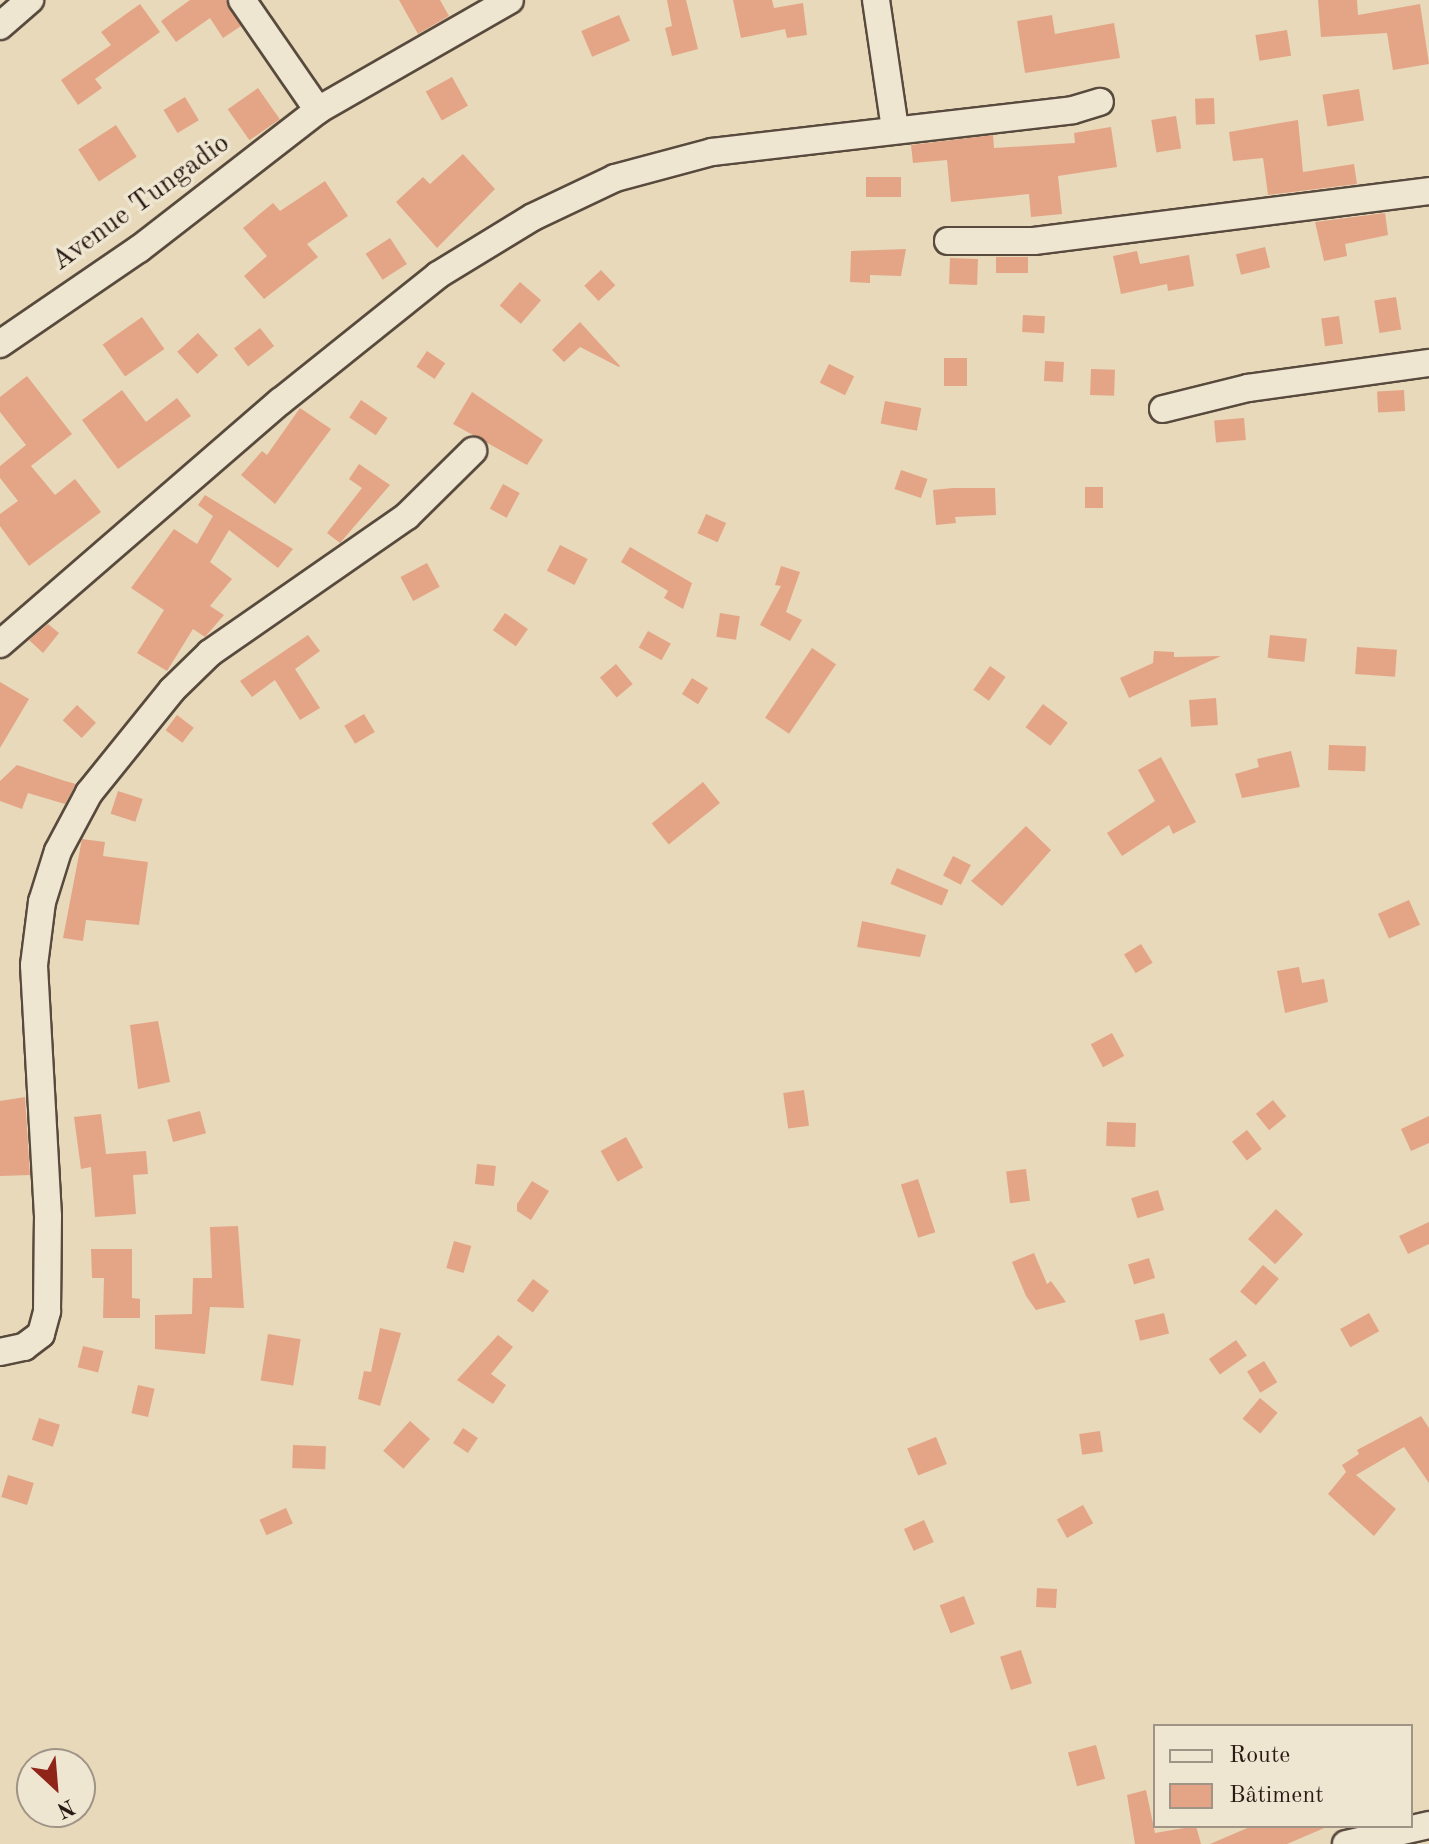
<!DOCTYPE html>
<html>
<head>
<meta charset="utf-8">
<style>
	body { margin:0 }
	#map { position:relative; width:1429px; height:1844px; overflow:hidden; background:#e7d9ba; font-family:"Old Standard TT",serif }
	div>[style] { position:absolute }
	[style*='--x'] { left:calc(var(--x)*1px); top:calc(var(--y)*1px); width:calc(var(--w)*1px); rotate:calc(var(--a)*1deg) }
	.building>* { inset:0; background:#e4a586; transform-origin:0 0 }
	.roads { filter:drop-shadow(2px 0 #584a3d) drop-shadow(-2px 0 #584a3d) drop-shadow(0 2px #584a3d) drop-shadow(0 -2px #584a3d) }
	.minor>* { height:26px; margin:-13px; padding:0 13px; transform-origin:13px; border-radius:13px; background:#efe6d2 }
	span { translate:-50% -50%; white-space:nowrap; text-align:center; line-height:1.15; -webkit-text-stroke:7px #efe6d2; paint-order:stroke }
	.street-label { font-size:28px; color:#291a13 }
	.legend { position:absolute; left:1153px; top:1724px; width:260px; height:104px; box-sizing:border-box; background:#efe6d2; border:2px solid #a09486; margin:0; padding:10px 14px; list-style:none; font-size:24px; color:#291a13 }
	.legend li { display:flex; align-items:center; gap:16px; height:40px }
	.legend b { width:40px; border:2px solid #a09486 }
	.north { position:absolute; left:16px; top:1748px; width:80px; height:80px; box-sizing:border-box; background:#efe6d2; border:2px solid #a09486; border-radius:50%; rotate:154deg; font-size:22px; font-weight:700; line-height:32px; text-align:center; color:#291a13 }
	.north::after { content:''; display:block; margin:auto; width:28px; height:36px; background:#8f2418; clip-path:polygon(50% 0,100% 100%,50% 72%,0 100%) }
</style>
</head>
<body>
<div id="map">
	<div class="building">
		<div style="clip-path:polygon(190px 0,226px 0,241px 26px,223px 38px,210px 18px,176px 42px,161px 21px)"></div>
		<div style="clip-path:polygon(399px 0,440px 0,449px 16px,418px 34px)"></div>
		<div style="clip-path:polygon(667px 0,686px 0,698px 49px,672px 56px,665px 28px,672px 26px)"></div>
		<div style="clip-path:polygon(733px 0,772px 0,774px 8px,803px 3px,807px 35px,787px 38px,785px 29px,741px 38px)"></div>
		<div style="clip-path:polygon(1318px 0,1357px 0,1358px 15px,1420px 4px,1429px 64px,1393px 70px,1387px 33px,1321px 37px)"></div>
		<div style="clip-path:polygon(140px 4px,160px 32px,95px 79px,102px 88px,78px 105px,61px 80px,111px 45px,101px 32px)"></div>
		<div style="left:619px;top:15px;width:28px;height:41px;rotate:67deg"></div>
		<div style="clip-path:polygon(1052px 15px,1055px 34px,1114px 23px,1120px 58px,1025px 73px,1017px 21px)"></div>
		<div style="left:1287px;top:30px;width:26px;height:32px;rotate:81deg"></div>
		<div style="left:452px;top:77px;width:33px;height:30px;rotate:61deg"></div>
		<div style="left:258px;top:88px;width:38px;height:37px;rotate:55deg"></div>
		<div style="left:1359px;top:89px;width:32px;height:37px;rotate:81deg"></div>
		<div style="left:185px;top:97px;width:27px;height:25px;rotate:59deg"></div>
		<div style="left:1214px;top:98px;width:26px;height:19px;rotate:88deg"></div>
		<div style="left:1176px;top:116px;width:33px;height:25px;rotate:81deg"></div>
		<div style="clip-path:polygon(1298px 120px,1303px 172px,1354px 164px,1357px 184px,1268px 195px,1263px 158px,1233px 161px,1229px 132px)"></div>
		<div style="left:116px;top:125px;width:38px;height:45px;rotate:57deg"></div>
		<div style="clip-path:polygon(1111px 127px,1117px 167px,1058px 176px,1062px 214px,1031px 217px,1029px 194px,951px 202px,947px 160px,913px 163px,911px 145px,993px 135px,994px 148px,1075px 143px,1074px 133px)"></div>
		<div style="clip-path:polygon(463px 154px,495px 189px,437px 248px,396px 202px,423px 177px,430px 184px)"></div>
		<div style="left:901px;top:177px;width:20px;height:35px;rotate:90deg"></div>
		<div style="clip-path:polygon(325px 181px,348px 216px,307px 244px,318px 257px,264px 299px,244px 276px,267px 256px,243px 228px,273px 203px,280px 211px)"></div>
		<div style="clip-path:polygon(1385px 213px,1388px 235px,1345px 244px,1347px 256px,1324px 261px,1315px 222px)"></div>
		<div style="left:390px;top:238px;width:31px;height:29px;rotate:57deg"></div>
		<div style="left:1265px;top:247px;width:21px;height:30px;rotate:76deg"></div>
		<div style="clip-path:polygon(906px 249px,901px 276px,870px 275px,870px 283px,850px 282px,851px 251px)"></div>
		<div style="clip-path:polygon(1137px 251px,1140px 264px,1189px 255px,1194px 286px,1168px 291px,1167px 284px,1121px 294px,1113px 256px)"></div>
		<div style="left:996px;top:257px;width:32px;height:16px"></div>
		<div style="left:950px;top:258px;width:28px;height:26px;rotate:2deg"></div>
		<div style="left:601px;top:270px;width:21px;height:23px;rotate:47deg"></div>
		<div style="left:520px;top:282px;width:28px;height:31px;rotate:41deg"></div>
		<div style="left:1396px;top:297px;width:33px;height:22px;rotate:81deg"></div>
		<div style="left:1023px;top:315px;width:22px;height:17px;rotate:3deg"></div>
		<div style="left:1339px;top:316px;width:28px;height:18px;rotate:82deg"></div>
		<div style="left:142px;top:317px;width:39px;height:48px;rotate:55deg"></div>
		<div style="clip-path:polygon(580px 322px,620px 366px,619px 367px,580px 347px,564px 362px,552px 350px)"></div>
		<div style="left:260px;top:328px;width:23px;height:33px;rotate:52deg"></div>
		<div style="left:198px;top:333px;width:30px;height:28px;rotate:48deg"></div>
		<div style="left:427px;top:351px;width:22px;height:19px;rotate:34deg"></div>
		<div style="left:944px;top:358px;width:23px;height:28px"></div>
		<div style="left:1045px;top:361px;width:19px;height:20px;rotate:3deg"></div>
		<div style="left:829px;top:364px;width:28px;height:21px;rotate:26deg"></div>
		<div style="left:1091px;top:369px;width:24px;height:26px;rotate:2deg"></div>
		<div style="clip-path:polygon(27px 376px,72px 434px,31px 466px,55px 495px,75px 479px,101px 512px,29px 566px,0 526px,0 514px,18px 501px,0 478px,0 466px,26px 445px,0 412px,0 397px)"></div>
		<div style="clip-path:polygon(122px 390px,146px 422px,177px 398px,191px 416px,118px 469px,82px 420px)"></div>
		<div style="left:1404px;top:390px;width:21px;height:27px;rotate:87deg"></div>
		<div style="clip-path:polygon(472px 392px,543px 440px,527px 465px,453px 424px)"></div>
		<div style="left:361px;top:400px;width:32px;height:21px;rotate:34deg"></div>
		<div style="left:885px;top:401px;width:37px;height:23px;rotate:11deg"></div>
		<div style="clip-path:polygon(300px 408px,331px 429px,275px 504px,241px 475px,262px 451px,267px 455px)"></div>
		<div style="left:1244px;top:418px;width:22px;height:30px;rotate:85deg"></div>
		<div style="clip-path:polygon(359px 464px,390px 485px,340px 543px,327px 533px,362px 488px,349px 479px)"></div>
		<div style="left:901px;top:470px;width:28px;height:20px;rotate:19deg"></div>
		<div style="left:503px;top:484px;width:19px;height:28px;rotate:28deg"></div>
		<div style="left:1103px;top:487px;width:21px;height:18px;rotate:90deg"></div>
		<div style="clip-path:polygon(953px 488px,995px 488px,996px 515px,955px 517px,956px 523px,936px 525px,933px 490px)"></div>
		<div style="clip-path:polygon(205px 495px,293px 549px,278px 568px,229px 530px,210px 562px,232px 579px,210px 606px,224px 615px,205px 637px,193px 629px,167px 671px,137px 653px,164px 610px,131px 588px,174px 529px,197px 544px,213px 516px,198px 505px)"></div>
		<div style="left:706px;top:514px;width:22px;height:21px;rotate:24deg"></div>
		<div style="left:560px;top:545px;width:31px;height:29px;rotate:27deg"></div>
		<div style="clip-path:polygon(630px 547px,692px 583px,683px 609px,664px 598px,668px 591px,621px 562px)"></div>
		<div style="left:427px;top:563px;width:27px;height:30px;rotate:62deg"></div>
		<div style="clip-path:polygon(781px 566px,800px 572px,786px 612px,802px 620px,790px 641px,760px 625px,781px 586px,775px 585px)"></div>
		<div style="left:505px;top:613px;width:28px;height:21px;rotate:35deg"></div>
		<div style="left:720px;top:613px;width:20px;height:24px;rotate:9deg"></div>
		<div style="clip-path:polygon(48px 624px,59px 633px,43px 653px,29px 640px)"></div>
		<div style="left:648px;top:631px;width:26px;height:19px;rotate:29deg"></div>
		<div style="clip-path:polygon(308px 635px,320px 651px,295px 669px,320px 708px,300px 720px,275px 680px,252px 697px,240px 681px)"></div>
		<div style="left:1270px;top:635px;width:37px;height:23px;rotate:6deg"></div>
		<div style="left:1357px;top:647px;width:40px;height:27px;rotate:4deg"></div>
		<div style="left:812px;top:648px;width:29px;height:84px;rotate:34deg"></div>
		<div style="clip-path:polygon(1154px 651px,1174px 652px,1174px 657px,1221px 656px,1129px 698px,1120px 678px,1153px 663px)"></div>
		<div style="left:616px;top:664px;width:26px;height:21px;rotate:50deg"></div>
		<div style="left:990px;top:666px;width:19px;height:29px;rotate:35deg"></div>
		<div style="left:692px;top:678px;width:19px;height:19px;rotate:32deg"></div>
		<div style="clip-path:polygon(0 682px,29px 699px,0 748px)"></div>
		<div style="left:1216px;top:698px;width:27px;height:27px;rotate:86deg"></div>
		<div style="left:1043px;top:704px;width:31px;height:29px;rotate:37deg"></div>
		<div style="left:77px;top:705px;width:26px;height:21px;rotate:43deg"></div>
		<div style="left:364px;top:714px;width:21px;height:23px;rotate:59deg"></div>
		<div style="left:177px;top:715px;width:21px;height:19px;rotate:37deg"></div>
		<div style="left:1329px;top:745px;width:37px;height:25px;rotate:2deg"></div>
		<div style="clip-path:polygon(1291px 751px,1300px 787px,1242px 798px,1235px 774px,1259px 767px,1257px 759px)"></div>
		<div style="clip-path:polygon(1161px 757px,1196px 822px,1173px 834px,1169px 825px,1122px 856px,1107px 833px,1155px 801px,1138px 770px)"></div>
		<div style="clip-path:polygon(17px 765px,65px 781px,76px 784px,65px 804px,28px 793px,22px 809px,0 801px,0 781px)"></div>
		<div style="left:703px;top:782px;width:27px;height:66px;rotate:51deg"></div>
		<div style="left:118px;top:791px;width:26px;height:24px;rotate:18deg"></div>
		<div style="clip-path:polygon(1026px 826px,1051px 850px,1002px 906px,971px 881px)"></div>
		<div style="clip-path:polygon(82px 839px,105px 842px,103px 856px,148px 862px,139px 925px,86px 920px,83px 941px,63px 938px)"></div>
		<div style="left:953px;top:856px;width:20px;height:22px;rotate:27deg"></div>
		<div style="left:897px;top:868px;width:56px;height:17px;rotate:23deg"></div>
		<div style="left:1409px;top:900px;width:27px;height:34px;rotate:66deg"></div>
		<div style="clip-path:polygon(862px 921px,926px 935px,920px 957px,857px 947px)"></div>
		<div style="left:1141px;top:944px;width:22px;height:20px;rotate:58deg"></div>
		<div style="clip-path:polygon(1299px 967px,1302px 983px,1324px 979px,1328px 1002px,1285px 1013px,1277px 971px)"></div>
		<div style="clip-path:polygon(158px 1021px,170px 1082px,138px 1089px,130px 1025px)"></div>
		<div style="left:1112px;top:1033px;width:26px;height:24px;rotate:62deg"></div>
		<div style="left:804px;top:1090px;width:36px;height:21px;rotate:82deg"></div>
		<div style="clip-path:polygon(25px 1097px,30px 1175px,0 1176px,0 1101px)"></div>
		<div style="left:1273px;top:1100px;width:21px;height:22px;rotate:51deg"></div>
		<div style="left:200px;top:1111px;width:23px;height:34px;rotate:75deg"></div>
		<div style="clip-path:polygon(101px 1114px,106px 1154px,146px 1151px,148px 1174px,133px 1175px,136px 1214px,95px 1217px,91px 1167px,81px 1169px,74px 1117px)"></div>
		<div style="clip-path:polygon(1429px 1116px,1429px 1143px,1411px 1151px,1401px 1129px)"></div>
		<div style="left:1107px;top:1122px;width:29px;height:24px;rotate:2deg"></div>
		<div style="left:1247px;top:1130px;width:24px;height:19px;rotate:52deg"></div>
		<div style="left:626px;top:1137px;width:35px;height:29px;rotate:61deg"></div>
		<div style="left:477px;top:1164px;width:19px;height:20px;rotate:6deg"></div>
		<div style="left:1026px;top:1169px;width:32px;height:20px;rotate:83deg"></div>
		<div style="left:918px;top:1179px;width:56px;height:18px;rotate:72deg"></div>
		<div style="clip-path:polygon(532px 1181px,549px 1191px,531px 1220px,517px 1211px,517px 1204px)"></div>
		<div style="left:1158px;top:1190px;width:21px;height:28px;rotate:73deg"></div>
		<div style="left:1276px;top:1209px;width:37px;height:41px;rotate:43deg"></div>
		<div style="clip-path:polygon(1429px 1222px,1429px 1244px,1408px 1254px,1399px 1236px)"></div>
		<div style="clip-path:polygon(238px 1226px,244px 1308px,210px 1307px,205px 1354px,155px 1349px,155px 1315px,192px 1314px,193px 1278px,212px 1278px,210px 1227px)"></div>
		<div style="left:454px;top:1241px;width:18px;height:28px;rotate:16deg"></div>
		<div style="clip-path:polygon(91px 1249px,132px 1249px,132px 1298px,140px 1299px,140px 1318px,103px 1318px,104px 1278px,92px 1278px)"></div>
		<div style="clip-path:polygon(1034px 1253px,1047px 1284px,1051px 1281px,1066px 1302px,1036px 1310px,1026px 1296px,1012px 1262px)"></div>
		<div style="left:1149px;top:1258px;width:21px;height:22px;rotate:73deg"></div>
		<div style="left:1263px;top:1265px;width:21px;height:35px;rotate:41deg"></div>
		<div style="left:533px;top:1279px;width:20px;height:27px;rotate:37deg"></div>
		<div style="left:1164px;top:1313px;width:21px;height:30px;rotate:76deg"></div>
		<div style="left:1369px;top:1313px;width:21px;height:33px;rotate:61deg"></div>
		<div style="clip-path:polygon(380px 1328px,401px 1333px,380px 1406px,358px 1399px,364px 1371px,371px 1372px)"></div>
		<div style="left:268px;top:1334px;width:33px;height:47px;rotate:9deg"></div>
		<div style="clip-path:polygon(498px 1335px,513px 1347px,491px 1374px,506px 1385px,493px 1404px,457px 1380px)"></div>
		<div style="left:1236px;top:1340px;width:19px;height:33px;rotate:55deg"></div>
		<div style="left:83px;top:1346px;width:21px;height:22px;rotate:14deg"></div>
		<div style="left:1264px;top:1361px;width:25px;height:20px;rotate:58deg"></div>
		<div style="left:138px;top:1385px;width:17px;height:29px;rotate:13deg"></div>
		<div style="left:1260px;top:1398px;width:23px;height:27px;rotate:40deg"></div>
		<div style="clip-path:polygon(1421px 1416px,1429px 1428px,1429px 1483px,1404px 1447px,1356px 1475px,1396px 1509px,1374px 1536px,1328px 1494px,1346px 1472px,1342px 1465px,1359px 1454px,1357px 1450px)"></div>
		<div style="left:39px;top:1418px;width:22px;height:23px;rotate:18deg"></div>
		<div style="left:410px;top:1421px;width:27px;height:40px;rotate:42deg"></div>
		<div style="left:463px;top:1428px;width:18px;height:18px;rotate:34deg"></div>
		<div style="left:1100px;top:1431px;width:21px;height:21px;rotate:82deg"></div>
		<div style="left:936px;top:1437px;width:29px;height:31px;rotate:68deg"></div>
		<div style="left:293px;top:1445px;width:33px;height:23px;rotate:2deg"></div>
		<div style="left:8px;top:1475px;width:27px;height:23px;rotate:17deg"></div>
		<div style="left:1083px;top:1505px;width:21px;height:30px;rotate:61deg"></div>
		<div style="left:286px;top:1508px;width:17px;height:29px;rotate:66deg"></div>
		<div style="left:924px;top:1520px;width:24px;height:22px;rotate:66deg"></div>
		<div style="left:1037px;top:1588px;width:20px;height:19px;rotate:3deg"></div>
		<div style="left:964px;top:1596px;width:30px;height:26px;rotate:69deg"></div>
		<div style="left:1021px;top:1650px;width:35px;height:22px;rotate:72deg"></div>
		<div style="left:1096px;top:1745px;width:35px;height:29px;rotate:75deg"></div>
		<div style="clip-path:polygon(1146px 1790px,1155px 1833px,1196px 1826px,1201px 1844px,1135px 1844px,1127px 1795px)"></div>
		<div style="clip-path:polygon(1252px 1826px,1329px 1826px,1287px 1844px,1210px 1844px)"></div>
	</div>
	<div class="roads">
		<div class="minor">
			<div style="--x:242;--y:0;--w:134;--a:55.4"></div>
			<div style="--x:876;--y:0;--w:129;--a:81.6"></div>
			<div style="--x:0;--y:26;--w:40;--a:-41"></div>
			<div style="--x:948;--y:241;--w:86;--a:0"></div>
			<div style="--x:1034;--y:241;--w:398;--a:-7.2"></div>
			<div style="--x:0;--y:344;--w:168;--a:-34.4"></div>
			<div style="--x:139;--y:249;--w:227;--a:-37.8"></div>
			<div style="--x:318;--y:110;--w:221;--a:-29.8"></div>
			<div style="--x:1163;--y:409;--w:88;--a:-13.9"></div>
			<div style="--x:1248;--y:388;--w:183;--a:-7.9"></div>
			<div style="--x:0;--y:644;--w:371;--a:-40.9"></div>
			<div style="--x:281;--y:401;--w:201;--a:-38.7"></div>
			<div style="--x:438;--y:275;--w:111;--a:-31.4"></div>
			<div style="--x:533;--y:217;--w:91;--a:-25.4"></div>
			<div style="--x:615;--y:178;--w:100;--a:-15"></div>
			<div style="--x:712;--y:152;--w:363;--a:-6.6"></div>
			<div style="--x:1073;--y:110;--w:28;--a:-17"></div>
			<div style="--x:0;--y:1352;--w:25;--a:-12"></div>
			<div style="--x:24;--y:1347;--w:21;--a:-37"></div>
			<div style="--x:41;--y:1334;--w:24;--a:-75"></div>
			<div style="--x:47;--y:1311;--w:95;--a:-89.4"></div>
			<div style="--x:48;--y:1216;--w:251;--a:-93.2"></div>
			<div style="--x:34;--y:965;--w:64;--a:-82.8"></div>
			<div style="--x:42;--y:902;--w:53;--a:-72.6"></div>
			<div style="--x:58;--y:851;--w:66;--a:-61.9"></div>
			<div style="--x:89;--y:793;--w:132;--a:-51.1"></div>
			<div style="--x:172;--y:690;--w:53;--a:-44.2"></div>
			<div style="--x:210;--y:653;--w:240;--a:-34.8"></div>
			<div style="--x:407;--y:516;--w:93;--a:-44.6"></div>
			<div style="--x:1346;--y:1844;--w:85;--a:-12.9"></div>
		</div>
	</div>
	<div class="street-label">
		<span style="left:141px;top:203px;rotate:-36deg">Avenue Tungadio</span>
	</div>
	<ul class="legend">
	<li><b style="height:10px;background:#efe6d2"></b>Route</li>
	<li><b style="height:22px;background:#e4a586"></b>Bâtiment</li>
	</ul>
	<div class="north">N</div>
</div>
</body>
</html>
